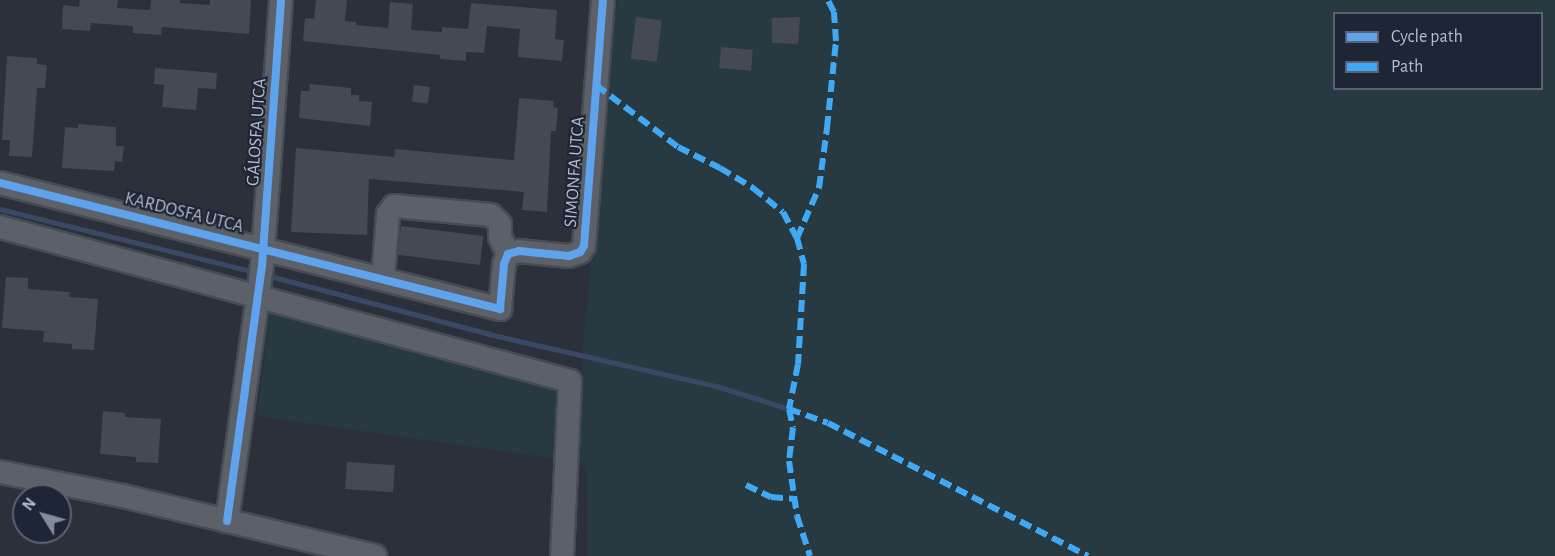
<!DOCTYPE html>
<html>
<head>
<meta charset="utf-8">
<style>
	body { margin:0 }
	#map { position:relative; width:1555px; height:556px; overflow:hidden; background:#2b303b; font-family:"Alegreya Sans",sans-serif }
	div>[style] { position:absolute }
	[style*='--x'] { left:calc(var(--x)*1px); top:calc(var(--y)*1px); width:calc(var(--w)*1px); rotate:calc(var(--a)*1deg) }
	.green>* { inset:0; background:#283a41 }
	.stream>* { height:5px; margin:-2.5px; padding:0 2.5px; transform-origin:2.5px; border-radius:2.5px; background:#3a4866 }
	.building>* { inset:0; background:#444952; transform-origin:0 0 }
	.roads { filter:drop-shadow(2px 0 #474b53) drop-shadow(-2px 0 #474b53) drop-shadow(0 2px #474b53) drop-shadow(0 -2px #474b53) }
	.minor>* { height:22px; margin:-11px; padding:0 11px; transform-origin:11px; border-radius:11px; background:#5c6068 }
	.quiet>* { height:6px; margin-top:-3px; transform-origin:0; background:repeating-linear-gradient(90deg,#3fa9f5 0 12px,transparent 0 18px) }
	.cycleway>* { height:8px; margin:-4px; padding:0 4px; transform-origin:4px; border-radius:4px; background:#60a3ed }
	span { translate:-50% -50%; white-space:nowrap; text-align:center; line-height:1.15; -webkit-text-stroke:4.5px #1e2536; paint-order:stroke }
	.street-label { font-size:18px; color:#b6bccb }
	.legend { position:absolute; left:1333px; top:12px; width:210px; height:78px; box-sizing:border-box; background:#1e2536; border:2px solid #5b6172; margin:0; padding:8px 10px; list-style:none; font-size:18px; color:#b6bccb }
	.legend li { display:flex; align-items:center; gap:12px; height:30px }
	.legend b { width:30px; border:2px solid #5b6172 }
	.north { position:absolute; left:12px; top:484px; width:60px; height:60px; box-sizing:border-box; background:#1e2536; border:2px solid #5b6172; border-radius:50%; rotate:307deg; font-size:16px; font-weight:700; line-height:24px; text-align:center; color:#b6bccb }
	.north::after { content:''; display:block; margin:auto; width:21px; height:27px; background:#858b99; clip-path:polygon(50% 0,100% 100%,50% 72%,0 100%) }
</style>
</head>
<body>
<div id="map">
	<div class="green">
		<div style="clip-path:polygon(evenodd,617px 0,1555px 0,1555px 556px,587px 556px,586px 463px,257px 416px,270px 313px,583px 377px,583px 345px,617px 0,1334px 14px,1542px 14px,1542px 88px,1334px 88px,1334px 14px)"></div>
	</div>
	<div class="stream">
		<div style="--x:0;--y:209;--w:262;--a:13.9"></div>
		<div style="--x:266;--y:275;--w:235;--a:14.8"></div>
		<div style="--x:493;--y:335;--w:229;--a:12.9"></div>
		<div style="--x:716;--y:386;--w:77;--a:17.5"></div>
	</div>
	<div class="building">
		<div style="clip-path:polygon(80px 0,118px 0,117px 8px,150px 10px,151px 0,180px 0,180px 3px,210px 5px,210px 0,251px 0,249px 34px,162px 27px,161px 35px,133px 33px,133px 26px,91px 23px,90px 31px,62px 29px,63px 5px,79px 7px)"></div>
		<div style="clip-path:polygon(316px 0,347px 0,345px 21px,356px 22px,356px 25px,388px 28px,390px 2px,413px 4px,411px 30px,442px 32px,442px 27px,468px 29px,471px 3px,557px 10px,555px 39px,564px 40px,562px 61px,518px 57px,520px 29px,487px 26px,484px 53px,466px 52px,466px 61px,440px 59px,440px 55px,303px 41px,305px 18px,314px 19px)"></div>
		<div style="left:636px;top:17px;width:26px;height:42px;rotate:7deg"></div>
		<div style="clip-path:polygon(800px 17px,798px 44px,772px 43px,772px 18px)"></div>
		<div style="left:721px;top:47px;width:32px;height:21px;rotate:5deg"></div>
		<div style="clip-path:polygon(7px 56px,37px 58px,37px 64px,47px 65px,45px 88px,37px 88px,32px 157px,9px 156px,10px 140px,2px 140px)"></div>
		<div style="clip-path:polygon(155px 68px,217px 73px,216px 89px,198px 88px,196px 110px,162px 107px,164px 85px,154px 84px)"></div>
		<div style="clip-path:polygon(310px 84px,351px 88px,351px 95px,359px 95px,359px 101px,372px 102px,370px 126px,299px 118px,301px 91px,309px 91px)"></div>
		<div style="left:414px;top:85px;width:16px;height:17px;rotate:7deg"></div>
		<div style="clip-path:polygon(519px 98px,554px 101px,553px 107px,558px 108px,556px 131px,551px 131px,547px 212px,522px 210px,524px 192px,369px 179px,367px 235px,291px 232px,296px 148px,394px 157px,395px 149px,514px 160px)"></div>
		<div style="clip-path:polygon(78px 124px,116px 127px,116px 146px,124px 146px,122px 162px,115px 161px,114px 171px,62px 168px,65px 127px,78px 128px)"></div>
		<div style="left:401px;top:226px;width:83px;height:29px;rotate:7deg"></div>
		<div style="clip-path:polygon(6px 277px,28px 278px,28px 289px,70px 292px,69px 297px,98px 299px,94px 350px,72px 349px,72px 344px,43px 342px,44px 331px,2px 328px)"></div>
		<div style="clip-path:polygon(103px 411px,125px 413px,125px 417px,161px 419px,158px 463px,136px 462px,136px 457px,100px 454px)"></div>
		<div style="left:347px;top:462px;width:48px;height:27px;rotate:4deg"></div>
	</div>
	<div class="roads">
		<div class="minor">
			<div style="--x:0;--y:183;--w:516;--a:14.14"></div>
			<div style="--x:500;--y:309;--w:45;--a:-84.9"></div>
			<div style="--x:504;--y:264;--w:11;--a:-68"></div>
			<div style="--x:508;--y:254;--w:11;--a:-15"></div>
			<div style="--x:519;--y:251;--w:50;--a:5.7"></div>
			<div style="--x:569;--y:256;--w:12;--a:-20"></div>
			<div style="--x:580;--y:252;--w:7;--a:-56"></div>
			<div style="--x:584;--y:246;--w:247;--a:-85.6"></div>
			<div style="--x:0;--y:227;--w:590;--a:15.12"></div>
			<div style="--x:570;--y:381;--w:175;--a:92.6"></div>
			<div style="--x:383;--y:279;--w:65;--a:-85.6"></div>
			<div style="--x:388;--y:214;--w:10;--a:-53"></div>
			<div style="--x:394;--y:206;--w:97;--a:5.3"></div>
			<div style="--x:491;--y:215;--w:13;--a:45"></div>
			<div style="--x:500;--y:224;--w:13;--a:90"></div>
			<div style="--x:500;--y:237;--w:19;--a:65"></div>
			<div style="--x:0;--y:472;--w:125;--a:11"></div>
			<div style="--x:123;--y:496;--w:259;--a:13.4"></div>
			<div style="--x:227;--y:521;--w:257;--a:-82.2"></div>
			<div style="--x:262;--y:266;--w:267;--a:-85.9"></div>
		</div>
	</div>
	<div class="quiet">
		<div style="--x:596;--y:85;--w:103;--a:37.1"></div>
		<div style="--x:678;--y:147;--w:47;--a:26.6"></div>
		<div style="--x:720;--y:168;--w:39;--a:31"></div>
		<div style="--x:753;--y:188;--w:38;--a:39"></div>
		<div style="--x:783;--y:212;--w:30;--a:62"></div>
		<div style="--x:797;--y:238;--w:27;--a:75"></div>
		<div style="--x:804;--y:264;--w:100;--a:93.4"></div>
		<div style="--x:798;--y:364;--w:46;--a:101.3"></div>
		<div style="--x:789;--y:409;--w:41;--a:19.7"></div>
		<div style="--x:828;--y:423;--w:292;--a:27.1"></div>
		<div style="--x:797;--y:238;--w:55;--a:-66.3"></div>
		<div style="--x:819;--y:188;--w:61;--a:-82.4"></div>
		<div style="--x:827;--y:128;--w:87;--a:-84.1"></div>
		<div style="--x:836;--y:41;--w:29;--a:-94"></div>
		<div style="--x:834;--y:12;--w:13;--a:-117"></div>
		<div style="--x:789;--y:409;--w:19;--a:78"></div>
		<div style="--x:793;--y:428;--w:33;--a:97"></div>
		<div style="--x:789;--y:461;--w:56;--a:81.7"></div>
		<div style="--x:797;--y:516;--w:42;--a:72"></div>
		<div style="--x:746;--y:485;--w:28;--a:26"></div>
		<div style="--x:771;--y:497;--w:24;--a:5"></div>
	</div>
	<div class="cycleway">
		<div style="--x:0;--y:183;--w:516;--a:14.14"></div>
		<div style="--x:500;--y:309;--w:45;--a:-84.9"></div>
		<div style="--x:504;--y:264;--w:11;--a:-68"></div>
		<div style="--x:508;--y:254;--w:11;--a:-15"></div>
		<div style="--x:519;--y:251;--w:50;--a:5.7"></div>
		<div style="--x:569;--y:256;--w:12;--a:-20"></div>
		<div style="--x:580;--y:252;--w:7;--a:-56"></div>
		<div style="--x:584;--y:246;--w:247;--a:-85.6"></div>
		<div style="--x:227;--y:521;--w:257;--a:-82.2"></div>
		<div style="--x:262;--y:266;--w:267;--a:-85.9"></div>
	</div>
	<div class="street-label">
		<span style="left:257px;top:132px;rotate:-86deg">GÁLOSFA UTCA</span>
		<span style="left:575px;top:172px;rotate:-86deg">SIMONFA UTCA</span>
		<span style="left:184px;top:213px;rotate:14deg">KARDOSFA UTCA</span>
	</div>
	<ul class="legend">
	<li><b style="height:8px;background:#60a3ed"></b>Cycle path</li>
	<li><b style="height:8px;background:#3fa9f5"></b>Path</li>
	</ul>
	<div class="north">N</div>
</div>
</body>
</html>
